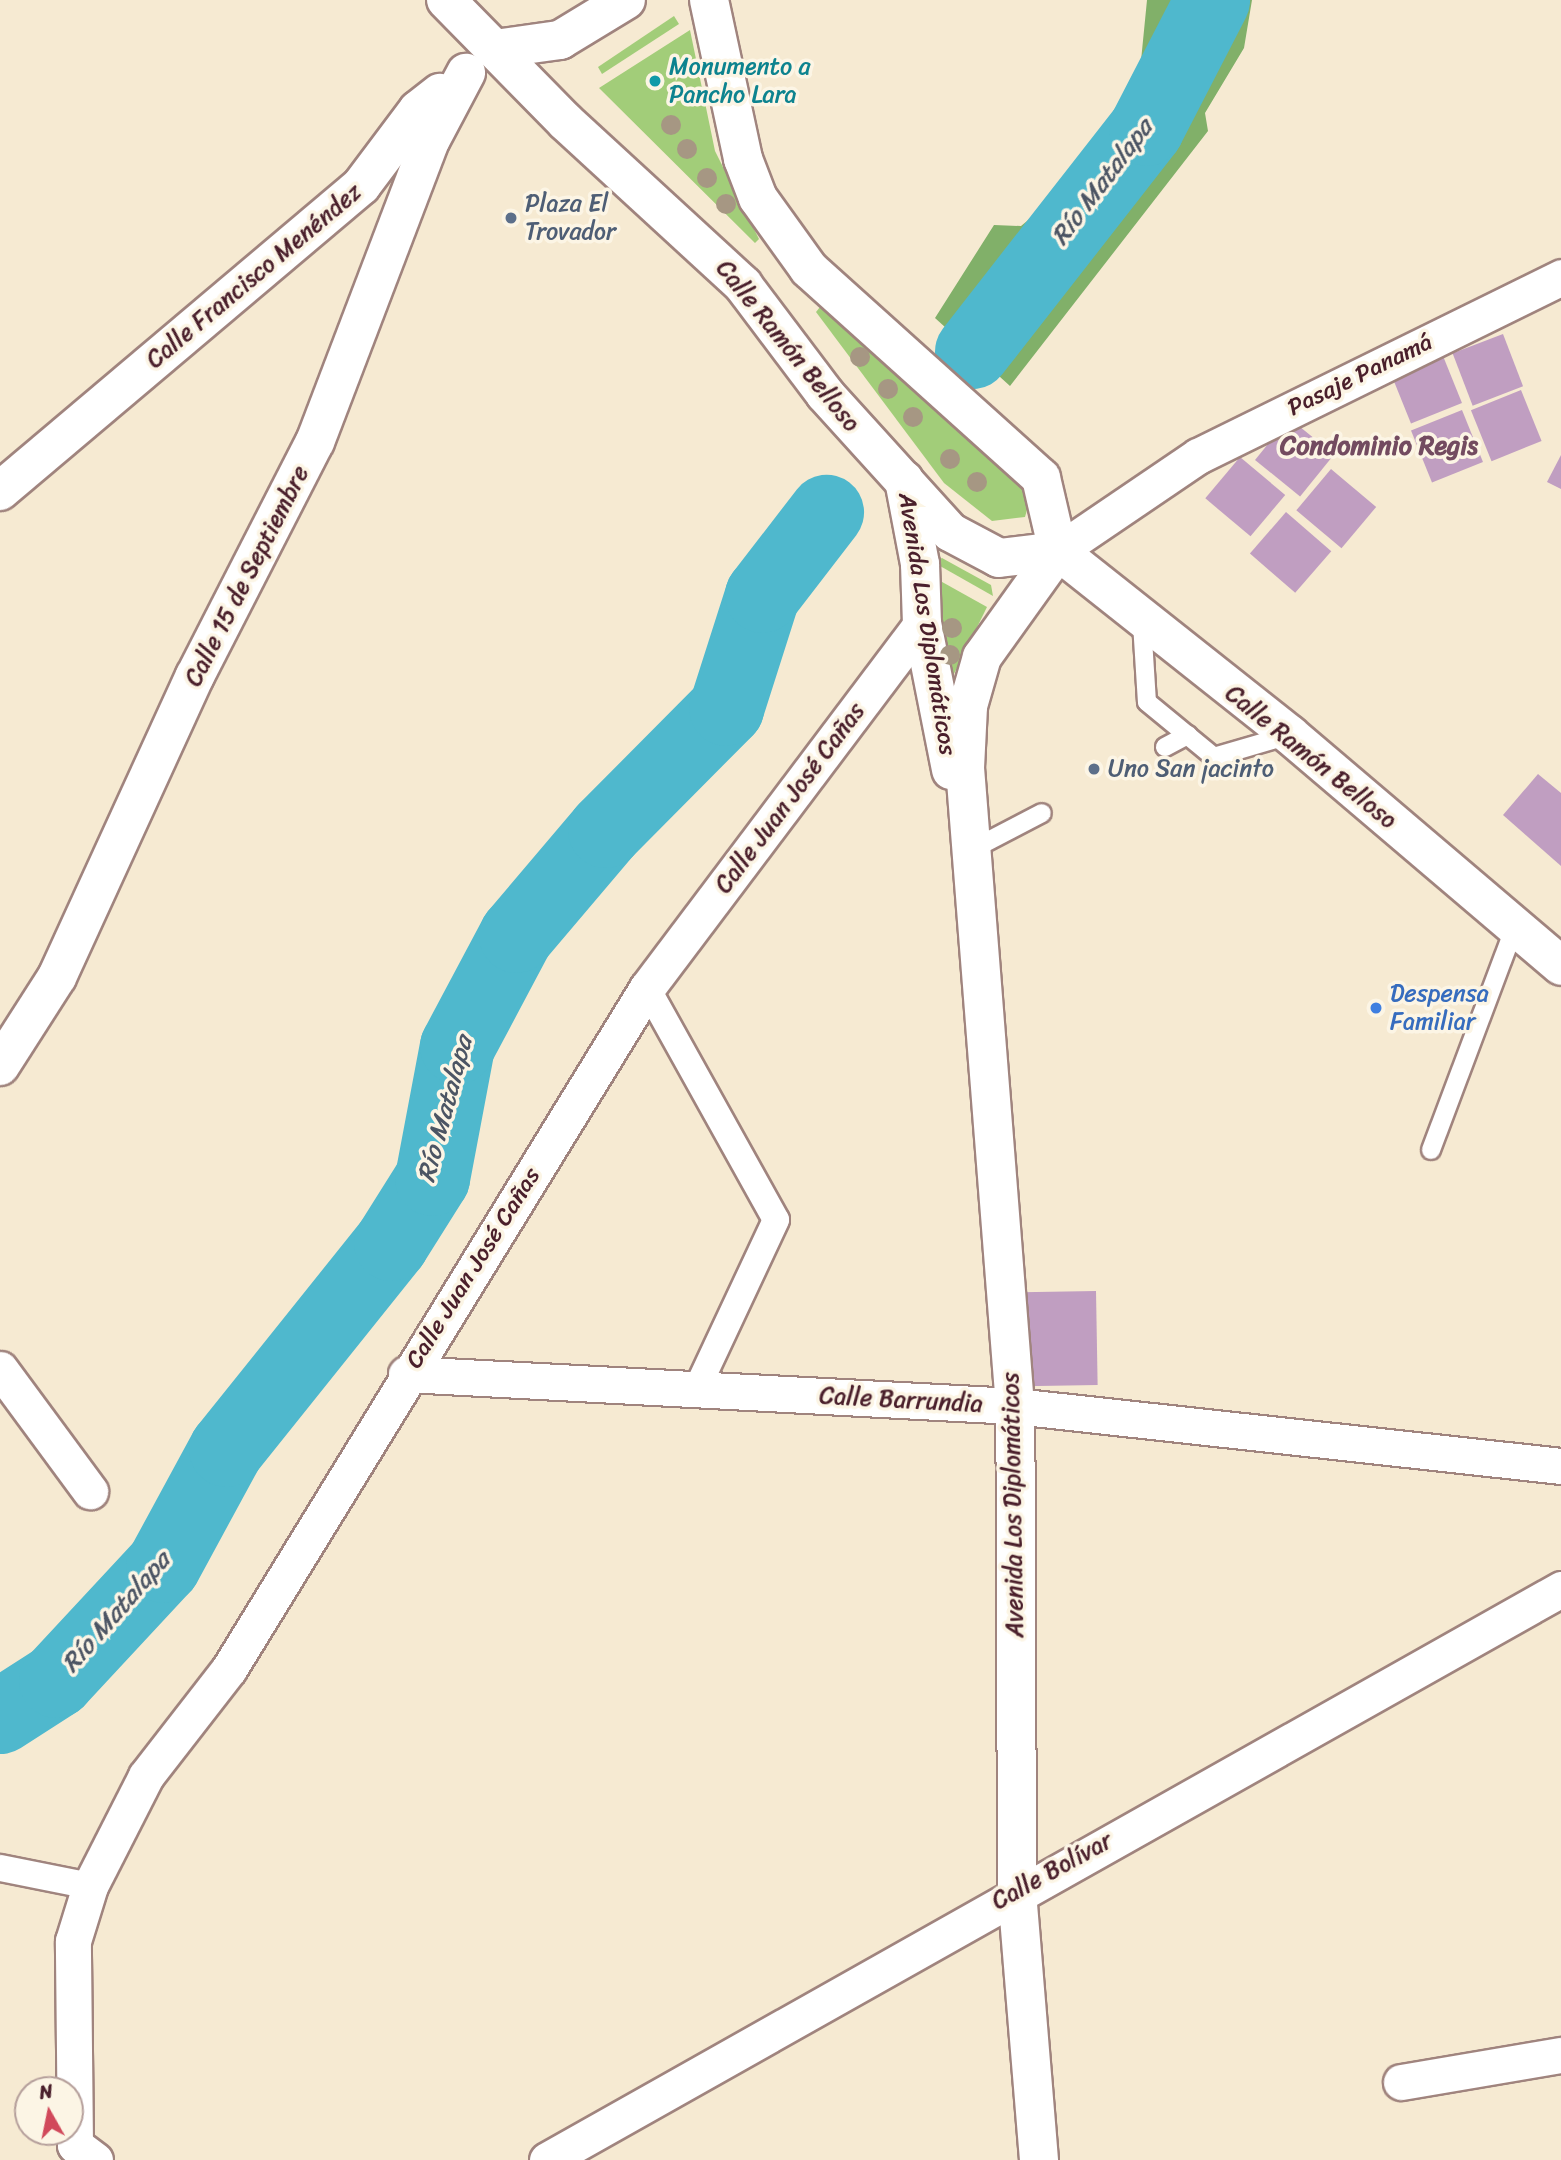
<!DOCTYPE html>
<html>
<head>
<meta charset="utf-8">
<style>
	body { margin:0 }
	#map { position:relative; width:1561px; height:2160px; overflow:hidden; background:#f6ead2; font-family:Sriracha,sans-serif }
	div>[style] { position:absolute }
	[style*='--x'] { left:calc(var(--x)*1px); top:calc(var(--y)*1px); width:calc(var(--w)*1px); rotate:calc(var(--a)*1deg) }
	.green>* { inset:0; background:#a2cd79 }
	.forest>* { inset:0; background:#81b069 }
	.river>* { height:75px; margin:-37.5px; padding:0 37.5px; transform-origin:37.5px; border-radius:37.5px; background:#4fb8cd }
	.building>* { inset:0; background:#c09ec1; transform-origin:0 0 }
	.roads { filter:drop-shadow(2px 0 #a0847e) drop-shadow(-2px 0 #a0847e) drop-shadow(0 2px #a0847e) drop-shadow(0 -2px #a0847e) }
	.service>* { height:18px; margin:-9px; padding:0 9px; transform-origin:9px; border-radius:9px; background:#fff }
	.pedestrian>* { height:26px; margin:-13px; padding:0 13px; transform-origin:13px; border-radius:13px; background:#fff }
	.minor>* { height:35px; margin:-17.5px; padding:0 17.5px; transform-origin:17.5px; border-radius:17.5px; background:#fff }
	.tertiary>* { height:38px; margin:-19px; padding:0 19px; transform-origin:19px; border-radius:19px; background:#fff }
	.secondary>* { height:38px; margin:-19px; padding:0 19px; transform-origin:19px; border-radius:19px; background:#fff }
	.trees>* { width:20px; height:20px; margin:-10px; border-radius:50%; background:#a69783 }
	.dots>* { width:19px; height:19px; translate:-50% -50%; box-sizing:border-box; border:4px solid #fcf5e5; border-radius:50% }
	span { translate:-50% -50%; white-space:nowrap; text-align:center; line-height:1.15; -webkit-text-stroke:7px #fcf5e5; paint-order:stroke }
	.culture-label { font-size:24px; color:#0d838f }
	.left { translate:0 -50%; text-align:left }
	.service-label { font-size:24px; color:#4e5e75 }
	.street-label { font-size:24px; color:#4a1f2b }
	.shop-label { font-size:24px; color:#366cbe }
	.water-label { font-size:26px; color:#4c5564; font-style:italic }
	.neighbourhood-label { font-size:26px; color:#734b60; font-weight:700 }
	.north { position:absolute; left:14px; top:2076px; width:70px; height:70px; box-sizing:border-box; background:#fcf5e5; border:2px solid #b59f9b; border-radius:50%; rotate:351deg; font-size:19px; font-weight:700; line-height:28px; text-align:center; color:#4a1f2b }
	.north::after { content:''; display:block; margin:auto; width:24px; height:32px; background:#d1495b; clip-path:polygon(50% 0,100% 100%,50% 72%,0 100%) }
</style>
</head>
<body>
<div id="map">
	<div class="green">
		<div style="clip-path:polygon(674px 16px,679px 24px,602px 74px,598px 67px)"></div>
		<div style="clip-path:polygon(690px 30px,715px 151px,759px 239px,755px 243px,599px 88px)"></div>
		<div style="clip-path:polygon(820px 307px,1019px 480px,1029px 503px,1025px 517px,992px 521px,944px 483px,816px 312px)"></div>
		<div style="clip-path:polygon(942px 558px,991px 585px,993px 596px,933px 562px)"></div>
		<div style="clip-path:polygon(935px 578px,987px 607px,951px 680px,947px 680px)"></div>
	</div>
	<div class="forest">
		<div style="clip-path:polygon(1147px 0,1252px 0,1244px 48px,1205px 113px,1208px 131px,1010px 386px,935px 318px,994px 225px,1021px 226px,1049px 203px,1139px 81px)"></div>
	</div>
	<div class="river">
		<div style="--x:972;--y:351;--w:283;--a:-52"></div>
		<div style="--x:1146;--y:128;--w:144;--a:-62.7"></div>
		<div style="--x:0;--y:1716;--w:67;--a:-32.7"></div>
		<div style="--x:56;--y:1680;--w:157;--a:-47.1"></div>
		<div style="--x:163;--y:1565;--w:132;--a:-61.5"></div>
		<div style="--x:226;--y:1449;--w:264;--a:-51.3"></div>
		<div style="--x:391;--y:1243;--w:77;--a:-57.8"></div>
		<div style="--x:432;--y:1178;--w:134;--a:-79.3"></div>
		<div style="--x:457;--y:1046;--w:126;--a:-62"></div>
		<div style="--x:516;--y:935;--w:138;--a:-49.7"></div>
		<div style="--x:605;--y:830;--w:172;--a:-45.2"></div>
		<div style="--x:726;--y:708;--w:119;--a:-72.3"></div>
		<div style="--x:762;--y:595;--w:105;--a:-52.4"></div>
	</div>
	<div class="building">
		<div style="left:1503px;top:334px;width:56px;height:54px;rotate:69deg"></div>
		<div style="left:1441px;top:351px;width:56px;height:55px;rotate:68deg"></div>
		<div style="left:1521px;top:390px;width:55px;height:54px;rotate:68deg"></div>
		<div style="left:1462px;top:410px;width:56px;height:55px;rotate:68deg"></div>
		<div style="left:1289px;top:418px;width:58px;height:54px;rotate:39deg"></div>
		<div style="clip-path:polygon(1561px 455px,1561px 489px,1547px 482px)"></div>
		<div style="left:1240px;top:457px;width:59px;height:54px;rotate:40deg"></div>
		<div style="left:1331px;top:469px;width:59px;height:54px;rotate:40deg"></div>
		<div style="left:1286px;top:512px;width:60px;height:55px;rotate:41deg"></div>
		<div style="clip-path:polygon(1538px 774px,1561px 793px,1561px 866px,1503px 815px)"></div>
		<div style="left:1096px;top:1291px;width:94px;height:75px;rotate:89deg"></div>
	</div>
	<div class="roads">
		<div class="service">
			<div style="--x:1142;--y:623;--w:79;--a:86.4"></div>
			<div style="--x:1147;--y:702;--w:87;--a:39.4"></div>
			<div style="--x:1214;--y:757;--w:78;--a:-16.3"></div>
			<div style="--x:1165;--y:747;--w:26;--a:-28"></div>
			<div style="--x:969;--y:851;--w:82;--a:-27.5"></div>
			<div style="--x:1431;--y:1150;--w:238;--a:-69.4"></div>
		</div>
		<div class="pedestrian">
			<div style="--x:647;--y:988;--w:265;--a:60.9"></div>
			<div style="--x:776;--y:1220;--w:187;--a:115.1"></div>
			<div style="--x:0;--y:1868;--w:92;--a:11.3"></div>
		</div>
		<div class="minor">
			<div style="--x:1058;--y:551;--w:169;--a:-34.2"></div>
			<div style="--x:1198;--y:456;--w:405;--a:-26.2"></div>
			<div style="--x:0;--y:1369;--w:152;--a:53.6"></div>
			<div style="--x:406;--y:1374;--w:610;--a:3.01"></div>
			<div style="--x:1015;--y:1406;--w:549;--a:6.27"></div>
			<div style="--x:1401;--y:2082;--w:162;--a:-9.6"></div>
			<div style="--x:95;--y:2160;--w:25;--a:-143"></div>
			<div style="--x:75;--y:2145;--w:204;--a:-90.6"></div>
			<div style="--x:73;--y:1941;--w:58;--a:-72.8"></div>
			<div style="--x:90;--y:1886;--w:123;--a:-63"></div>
			<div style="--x:146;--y:1776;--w:135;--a:-52.2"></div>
			<div style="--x:229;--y:1669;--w:799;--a:-58.46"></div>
			<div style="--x:647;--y:988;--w:457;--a:-53"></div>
			<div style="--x:547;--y:2160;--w:1164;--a:-29.38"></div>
		</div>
		<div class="tertiary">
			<div style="--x:904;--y:480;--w:86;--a:79.2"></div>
			<div style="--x:920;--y:564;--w:59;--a:88.1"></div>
			<div style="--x:922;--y:623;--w:150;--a:78.8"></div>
			<div style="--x:0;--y:491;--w:473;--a:-40.2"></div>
			<div style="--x:361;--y:186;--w:95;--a:-53.1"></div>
			<div style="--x:418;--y:110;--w:28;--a:-38"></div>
			<div style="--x:0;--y:1066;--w:106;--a:-57.4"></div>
			<div style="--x:57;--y:977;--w:331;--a:-65.4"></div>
			<div style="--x:195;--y:676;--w:263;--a:-62.9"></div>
			<div style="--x:315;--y:442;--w:324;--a:-69.1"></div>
			<div style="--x:431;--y:139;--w:75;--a:-62.1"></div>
			<div style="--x:1039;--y:2160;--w:270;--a:-94.7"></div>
			<div style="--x:1017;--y:1891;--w:485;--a:-90.2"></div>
			<div style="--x:1015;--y:1406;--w:640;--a:-94.48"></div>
			<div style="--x:965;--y:768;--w:62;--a:-87.2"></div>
			<div style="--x:968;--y:706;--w:51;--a:-74.1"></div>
			<div style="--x:982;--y:657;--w:130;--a:-54.4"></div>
		</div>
		<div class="secondary">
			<div style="--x:446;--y:0;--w:171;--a:45.5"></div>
			<div style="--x:566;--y:122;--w:241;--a:42.6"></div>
			<div style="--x:743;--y:285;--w:136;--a:53"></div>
			<div style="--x:825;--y:394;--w:186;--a:47.8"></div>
			<div style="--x:950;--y:532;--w:55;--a:28"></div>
			<div style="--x:999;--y:558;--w:59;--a:-6.8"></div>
			<div style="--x:709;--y:0;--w:163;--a:77.9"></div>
			<div style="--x:743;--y:159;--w:42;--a:69"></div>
			<div style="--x:758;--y:198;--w:87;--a:54.3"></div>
			<div style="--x:809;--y:269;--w:312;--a:42"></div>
			<div style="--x:1041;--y:478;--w:75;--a:76.9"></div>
			<div style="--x:1058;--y:551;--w:296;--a:38.4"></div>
			<div style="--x:1290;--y:735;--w:356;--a:40.4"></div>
			<div style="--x:495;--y:49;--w:66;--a:-7.9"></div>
			<div style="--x:560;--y:40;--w:77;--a:-31.2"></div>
		</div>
	</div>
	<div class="trees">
		<div style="left:671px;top:125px"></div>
		<div style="left:687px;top:149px"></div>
		<div style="left:707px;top:178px"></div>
		<div style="left:726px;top:204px"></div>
		<div style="left:860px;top:357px"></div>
		<div style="left:888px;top:389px"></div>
		<div style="left:913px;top:417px"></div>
		<div style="left:950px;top:459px"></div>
		<div style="left:977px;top:482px"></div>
		<div style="left:952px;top:628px"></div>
		<div style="left:950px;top:655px"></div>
	</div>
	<div class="dots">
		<div style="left:655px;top:81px;background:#0f9aa8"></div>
		<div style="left:511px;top:218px;background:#5c6f8a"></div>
		<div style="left:1094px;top:769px;background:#5c6f8a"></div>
		<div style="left:1376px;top:1008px;background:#3f7fe0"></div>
	</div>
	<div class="culture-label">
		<span class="left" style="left:669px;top:81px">Monumento a<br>Pancho Lara</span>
	</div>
	<div class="service-label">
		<span class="left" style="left:525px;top:218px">Plaza El<br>Trovador</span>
		<span class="left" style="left:1108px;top:769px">Uno San jacinto</span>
	</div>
	<div class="street-label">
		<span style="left:254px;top:276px;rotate:-40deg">Calle Francisco Menéndez</span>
		<span style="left:788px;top:346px;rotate:51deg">Calle Ramón Belloso</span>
		<span style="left:1360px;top:375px;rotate:-26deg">Pasaje Panamá</span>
		<span style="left:247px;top:576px;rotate:-63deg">Calle 15 de Septiembre</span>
		<span style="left:927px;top:624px;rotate:81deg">Avenida Los Diplomáticos</span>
		<span style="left:1311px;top:757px;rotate:39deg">Calle Ramón Belloso</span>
		<span style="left:790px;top:798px;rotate:-53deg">Calle Juan José Cañas</span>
		<span style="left:473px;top:1268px;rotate:-58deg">Calle Juan José Cañas</span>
		<span style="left:901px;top:1400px;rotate:3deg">Calle Barrundia</span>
		<span style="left:1013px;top:1505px;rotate:-91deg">Avenida Los Diplomáticos</span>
		<span style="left:1052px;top:1871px;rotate:-29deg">Calle Bolívar</span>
	</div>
	<div class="shop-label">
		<span class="left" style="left:1390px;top:1008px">Despensa<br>Familiar</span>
	</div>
	<div class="water-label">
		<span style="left:1102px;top:182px;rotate:-53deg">Río Matalapa</span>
		<span style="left:445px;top:1109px;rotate:-75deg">Río Matalapa</span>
		<span style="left:116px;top:1612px;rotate:-49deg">Río Matalapa</span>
	</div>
	<div class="neighbourhood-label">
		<span style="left:1379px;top:446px">Condominio Regis</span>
	</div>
	<div class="north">N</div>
</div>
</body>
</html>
